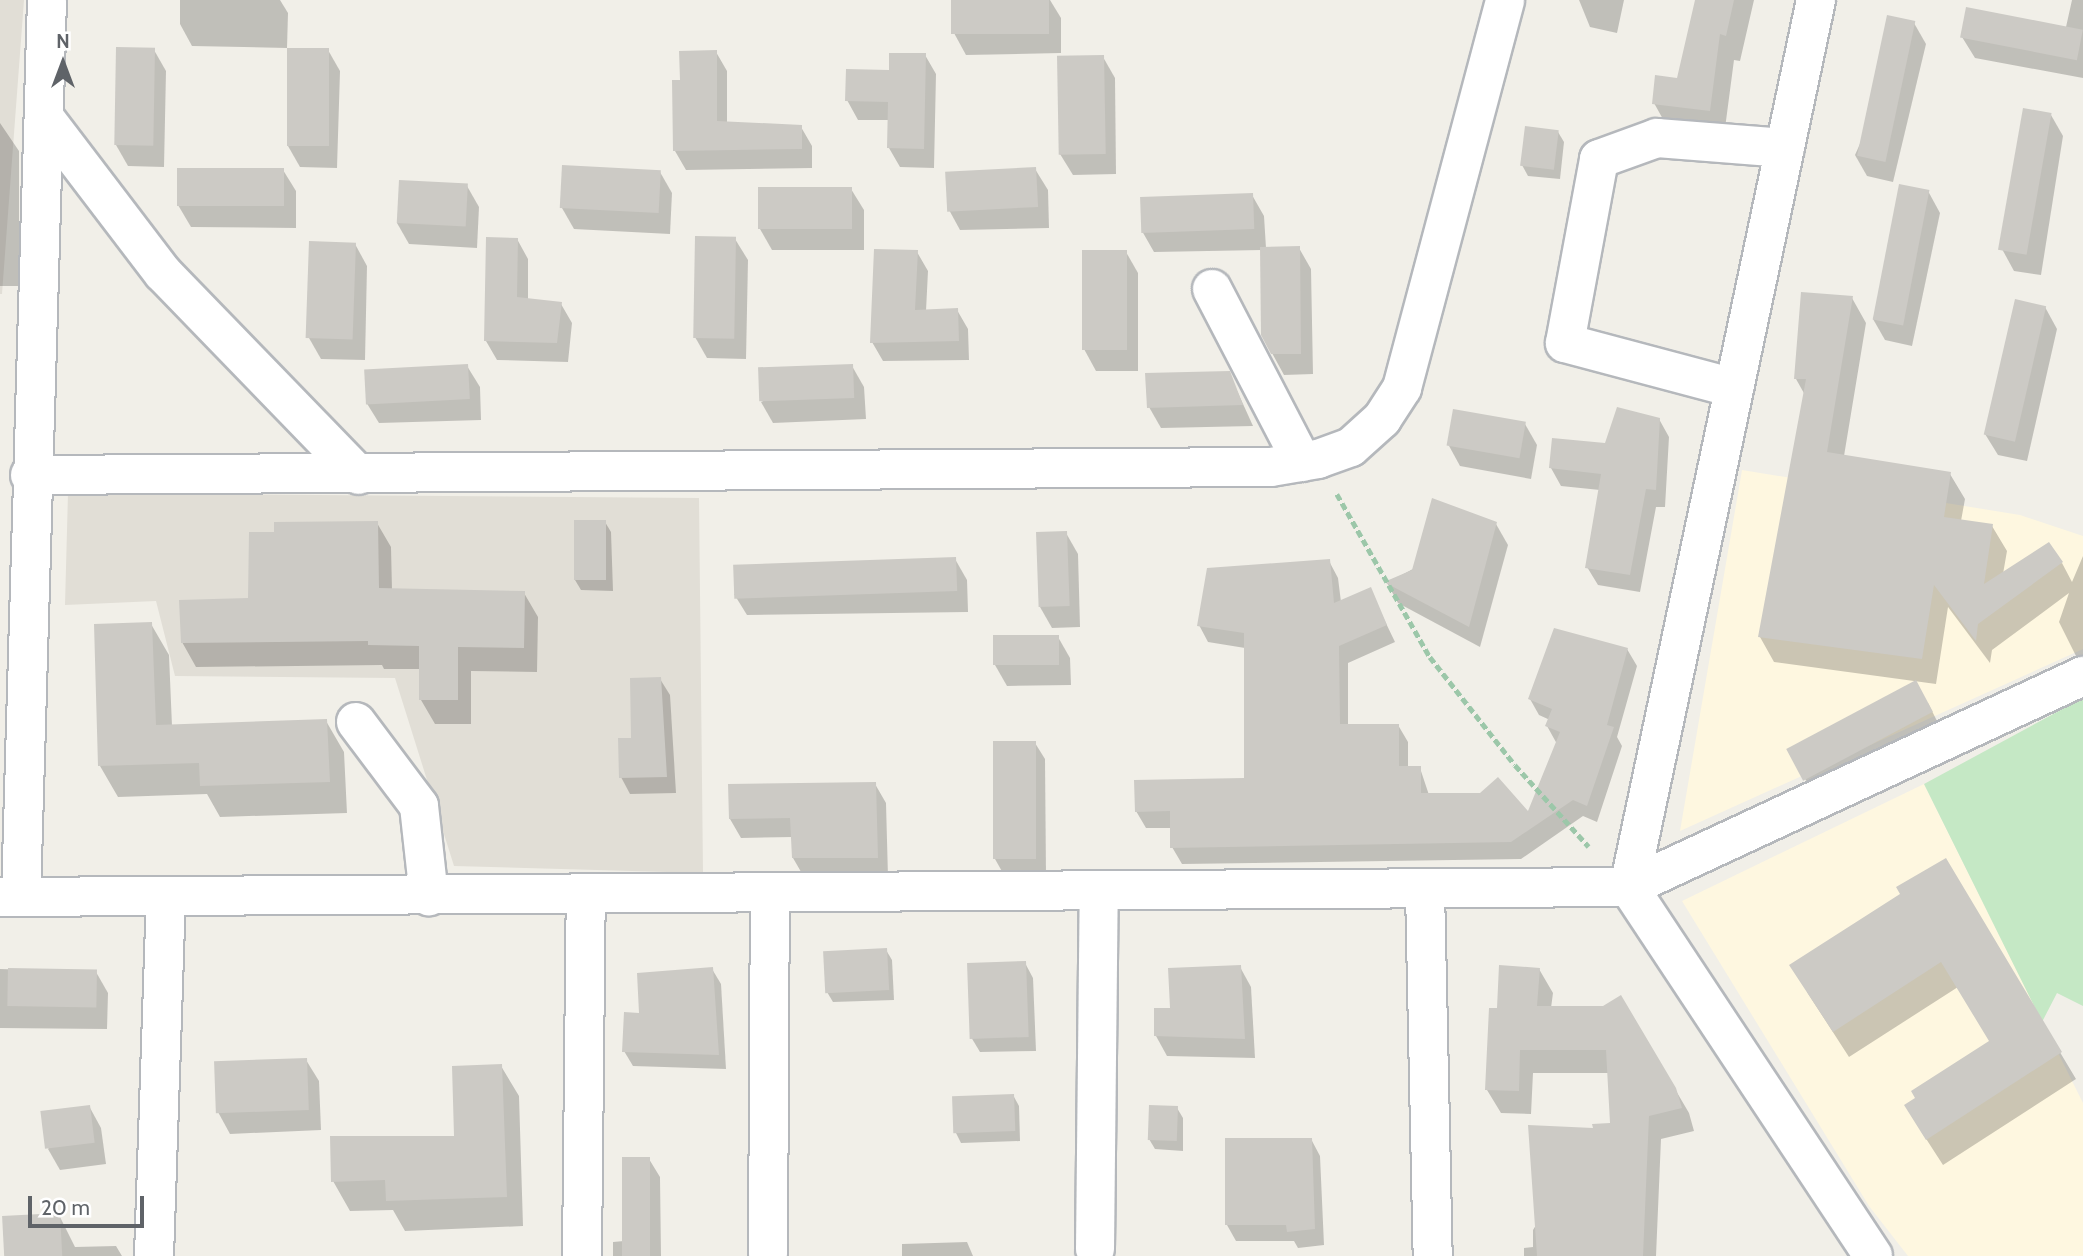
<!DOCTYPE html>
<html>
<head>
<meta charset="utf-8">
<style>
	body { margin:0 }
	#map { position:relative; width:2083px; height:1256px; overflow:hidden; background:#f1efe8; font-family:Cabin,sans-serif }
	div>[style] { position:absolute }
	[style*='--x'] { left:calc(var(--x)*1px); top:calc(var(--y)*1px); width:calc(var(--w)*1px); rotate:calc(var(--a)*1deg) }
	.commercial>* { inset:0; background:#fef7e0 }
	.education>* { inset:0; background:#e1ded6 }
	.green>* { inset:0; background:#c5e8c5 }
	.shadow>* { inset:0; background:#0003 }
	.building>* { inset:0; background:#cccac5; transform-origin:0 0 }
	.path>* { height:4.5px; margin-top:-2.25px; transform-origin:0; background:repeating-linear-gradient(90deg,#9cc7a9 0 7px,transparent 0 10.5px) }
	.roads { filter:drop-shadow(2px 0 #b5b8bc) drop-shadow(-2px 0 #b5b8bc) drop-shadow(0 2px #b5b8bc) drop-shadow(0 -2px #b5b8bc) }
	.minor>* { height:38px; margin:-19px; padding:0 19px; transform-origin:19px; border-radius:19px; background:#fff }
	span { translate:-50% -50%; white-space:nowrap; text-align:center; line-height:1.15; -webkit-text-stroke:7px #fff; paint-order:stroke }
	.north { position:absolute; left:28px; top:28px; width:70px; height:70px; -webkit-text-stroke:5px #fff; paint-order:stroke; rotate:0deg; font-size:19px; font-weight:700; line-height:28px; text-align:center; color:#5f6368 }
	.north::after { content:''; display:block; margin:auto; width:24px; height:32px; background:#5f6368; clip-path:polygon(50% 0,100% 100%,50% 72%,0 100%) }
	.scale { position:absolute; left:28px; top:1196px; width:116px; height:32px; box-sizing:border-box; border:4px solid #5f6368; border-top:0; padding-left:9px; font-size:21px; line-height:24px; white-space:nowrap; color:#5f6368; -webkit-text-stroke:5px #fff; paint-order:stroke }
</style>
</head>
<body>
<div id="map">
	<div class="commercial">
		<div style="clip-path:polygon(1742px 470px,2020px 515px,2083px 536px,2083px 649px,1680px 831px)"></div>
		<div style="clip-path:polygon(1924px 784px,2083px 1103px,2083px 1256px,1908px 1256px,1869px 1206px,1682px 901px)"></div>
	</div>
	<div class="education">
		<div style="clip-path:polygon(0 0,24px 0,2px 294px,0 294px)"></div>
		<div style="clip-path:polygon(68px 493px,699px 498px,703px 873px,454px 866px,395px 678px,175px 676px,156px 601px,65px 605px)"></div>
	</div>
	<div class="green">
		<div style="clip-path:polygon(2083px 698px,2083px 1006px,2057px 993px,2042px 1022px,1924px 784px)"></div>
	</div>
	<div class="shadow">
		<div style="clip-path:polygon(180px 0,280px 0,288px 13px,287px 48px,192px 46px,180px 24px)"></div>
		<div style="clip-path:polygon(953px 0,1050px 0,1061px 18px,1061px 53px,966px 55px,954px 33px)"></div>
		<div style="clip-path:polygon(1579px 0,1624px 0,1617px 33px,1590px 27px)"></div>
		<div style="clip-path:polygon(1696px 0,1754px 0,1740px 61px,1734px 60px,1724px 136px,1669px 130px,1654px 103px,1679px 80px)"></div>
		<div style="clip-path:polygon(2072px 0,2083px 0,2083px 78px,1975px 58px,1962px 37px,2066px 27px)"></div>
		<div style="clip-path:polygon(1914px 23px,1926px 44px,1893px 182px,1867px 176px,1855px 155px)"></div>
		<div style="clip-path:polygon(154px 50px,166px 71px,164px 167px,128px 166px,116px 145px)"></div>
		<div style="clip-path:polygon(328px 50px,340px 71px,337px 168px,300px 167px,288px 146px)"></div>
		<div style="clip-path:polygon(716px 52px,727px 71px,727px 123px,801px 127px,812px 146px,812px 168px,686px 170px,675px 151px,682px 82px)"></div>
		<div style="clip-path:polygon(925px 55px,936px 74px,934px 168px,900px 167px,889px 148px,889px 120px,858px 120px,847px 100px)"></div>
		<div style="clip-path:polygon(1103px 57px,1115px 78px,1116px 174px,1073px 175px,1060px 154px)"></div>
		<div style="clip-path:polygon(2051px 115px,2063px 136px,2041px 275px,2014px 271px,2002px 249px)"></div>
		<div style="clip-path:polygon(0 123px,19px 151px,19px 236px,33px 261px,33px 286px,0 286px)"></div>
		<div style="clip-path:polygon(1558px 132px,1564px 142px,1560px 179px,1528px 176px,1522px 165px)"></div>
		<div style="clip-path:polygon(1035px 169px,1048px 190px,1049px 228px,960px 230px,948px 208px)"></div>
		<div style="clip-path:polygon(283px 170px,296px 191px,296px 228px,191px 227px,178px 205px)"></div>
		<div style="clip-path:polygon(660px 172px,672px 193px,670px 234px,574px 229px,562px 208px)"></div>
		<div style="clip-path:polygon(467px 186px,479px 207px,477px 248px,409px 244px,397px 223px)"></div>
		<div style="clip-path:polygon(851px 189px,864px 210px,864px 250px,772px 250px,760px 229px)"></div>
		<div style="clip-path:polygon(1928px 191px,1940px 213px,1912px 346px,1885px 340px,1873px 319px)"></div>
		<div style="clip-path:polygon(1252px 195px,1264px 216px,1266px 248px,1299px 248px,1311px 269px,1313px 374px,1284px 375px,1272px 353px,1262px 250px,1154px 252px,1142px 231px)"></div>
		<div style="clip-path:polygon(517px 239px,528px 259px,528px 300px,561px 304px,572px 323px,568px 362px,497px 360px,486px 341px)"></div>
		<div style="clip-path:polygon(735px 239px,748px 260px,746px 359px,707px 358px,695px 337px)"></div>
		<div style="clip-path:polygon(355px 244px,367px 266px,365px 360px,321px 359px,309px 338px)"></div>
		<div style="clip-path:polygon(917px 252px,928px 271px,926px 311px,957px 310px,968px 329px,969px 360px,883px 361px,872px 342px)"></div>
		<div style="clip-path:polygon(1126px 252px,1138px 273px,1138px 371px,1096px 371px,1084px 349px)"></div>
		<div style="clip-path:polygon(1852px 298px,1866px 323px,1844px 456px,1950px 474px,1965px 499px,1961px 521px,1992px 526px,2007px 551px,2003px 574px,2062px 563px,2072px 582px,2083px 556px,2083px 656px,2077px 658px,2059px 622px,2069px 593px,1992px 650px,1990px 663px,1948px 607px,1936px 684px,1774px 662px,1760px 637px,1805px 395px,1796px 379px)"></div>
		<div style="clip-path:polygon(2045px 307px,2057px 329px,2027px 461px,1998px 455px,1985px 434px)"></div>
		<div style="clip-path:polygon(467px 366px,480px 387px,481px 420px,379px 423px,366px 402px)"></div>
		<div style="clip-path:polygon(852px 366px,864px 387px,866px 419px,773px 423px,761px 402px)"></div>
		<div style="clip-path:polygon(1229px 373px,1253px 426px,1161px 428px,1149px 407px)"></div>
		<div style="clip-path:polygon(1659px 419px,1669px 437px,1665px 507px,1656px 507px,1640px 592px,1598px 585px,1587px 567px,1600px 490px,1561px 486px,1551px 468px)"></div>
		<div style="clip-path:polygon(1525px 424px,1537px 445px,1531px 479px,1460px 466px,1448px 444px)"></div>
		<div style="clip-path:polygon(605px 522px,611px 532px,613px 591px,581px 590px,575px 580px)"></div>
		<div style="clip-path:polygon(377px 523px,391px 547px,392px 590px,524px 593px,538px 617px,537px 672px,471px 671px,471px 724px,435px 724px,421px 700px,421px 669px,384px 669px,382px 665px,196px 667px,182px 642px,249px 600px,276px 534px)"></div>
		<div style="clip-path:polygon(1496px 524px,1508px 545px,1480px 647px,1398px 603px,1387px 583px)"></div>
		<div style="clip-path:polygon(1066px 533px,1078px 554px,1080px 627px,1052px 628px,1040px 607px)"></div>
		<div style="clip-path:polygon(955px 559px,967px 580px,968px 612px,747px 615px,734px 594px)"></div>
		<div style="clip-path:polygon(1329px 561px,1338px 578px,1341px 602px,1370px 590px,1395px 642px,1348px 663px,1348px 725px,1398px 725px,1408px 742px,1408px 768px,1420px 768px,1429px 795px,1529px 815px,1557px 744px,1547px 726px,1550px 720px,1539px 715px,1530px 699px,1627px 649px,1637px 666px,1617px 737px,1622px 746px,1597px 822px,1583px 816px,1521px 859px,1182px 864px,1172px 847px,1172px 828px,1146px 828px,1136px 811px,1245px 780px,1245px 648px,1208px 642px,1199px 625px)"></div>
		<div style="clip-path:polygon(151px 624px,169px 655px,172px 726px,326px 721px,344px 752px,347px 813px,220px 817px,207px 794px,118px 797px,100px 766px)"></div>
		<div style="clip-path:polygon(1058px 637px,1070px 658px,1071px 685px,1007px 686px,995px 665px)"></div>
		<div style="clip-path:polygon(660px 679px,670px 695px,676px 793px,630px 794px,621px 777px)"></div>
		<div style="clip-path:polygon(1928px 703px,1943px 733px,1816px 798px,1804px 777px)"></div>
		<div style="clip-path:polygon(1035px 743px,1045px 759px,1046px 875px,1004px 875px,995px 859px)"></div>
		<div style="clip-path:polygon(875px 784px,886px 803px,888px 877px,804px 877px,793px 858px,793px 837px,741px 838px,730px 819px)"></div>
		<div style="clip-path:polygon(1945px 860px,2076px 1079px,1943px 1165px,1921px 1131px,1991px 1042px,1958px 987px,1849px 1057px,1807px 992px)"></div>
		<div style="clip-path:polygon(886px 950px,892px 960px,894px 1000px,833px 1002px,827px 992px)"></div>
		<div style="clip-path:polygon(1025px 963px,1033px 978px,1036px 1051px,980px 1052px,971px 1037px)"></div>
		<div style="clip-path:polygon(1240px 967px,1251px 987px,1255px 1058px,1167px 1056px,1156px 1036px,1172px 1010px)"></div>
		<div style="clip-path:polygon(0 969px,96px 972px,108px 993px,107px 1029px,0 1028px)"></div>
		<div style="clip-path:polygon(712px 969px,721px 984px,726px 1069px,633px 1066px,624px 1051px,641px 1014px)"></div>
		<div style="clip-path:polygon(1539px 969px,1553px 993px,1551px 1008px,1604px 1008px,1621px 997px,1689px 1113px,1694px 1131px,1661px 1139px,1656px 1256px,1524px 1256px,1524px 1248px,1533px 1247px,1533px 1230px,1594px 1129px,1612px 1125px,1609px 1073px,1533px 1073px,1531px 1114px,1501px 1113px,1487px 1090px,1498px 1010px)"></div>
		<div style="clip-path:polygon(306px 1060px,319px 1081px,321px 1130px,230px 1134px,218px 1112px)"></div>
		<div style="clip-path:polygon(501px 1066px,519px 1096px,523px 1226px,405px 1231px,393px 1210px,350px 1211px,333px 1181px,456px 1138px)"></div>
		<div style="clip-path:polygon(1013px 1095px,1019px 1106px,1020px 1141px,961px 1143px,956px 1133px)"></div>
		<div style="clip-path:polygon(89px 1106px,101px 1128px,106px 1164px,60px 1170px,48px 1149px)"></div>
		<div style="clip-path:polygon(1177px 1108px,1183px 1118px,1183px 1151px,1155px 1149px,1149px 1139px)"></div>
		<div style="clip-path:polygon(1311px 1139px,1320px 1156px,1324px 1245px,1298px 1248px,1294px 1241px,1236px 1241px,1227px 1225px)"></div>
		<div style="clip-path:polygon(649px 1159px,660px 1177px,661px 1256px,613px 1256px,613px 1242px,624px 1241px)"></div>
		<div style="clip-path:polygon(59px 1215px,75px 1247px,116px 1246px,122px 1256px,5px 1256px)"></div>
		<div style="clip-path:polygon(967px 1242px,973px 1256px,902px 1256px,902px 1244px)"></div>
	</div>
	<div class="building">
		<div style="left:951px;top:0;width:98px;height:34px"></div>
		<div style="clip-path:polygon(1695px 0,1734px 0,1726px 36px,1720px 34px,1710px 111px,1652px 104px,1655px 75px,1677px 78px)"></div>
		<div style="left:1966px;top:7px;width:119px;height:31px;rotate:11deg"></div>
		<div style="left:1887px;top:15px;width:29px;height:144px;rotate:12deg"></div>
		<div style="left:116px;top:47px;width:39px;height:98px;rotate:1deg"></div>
		<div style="left:287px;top:48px;width:42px;height:98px"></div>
		<div style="clip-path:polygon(717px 50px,717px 121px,802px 125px,802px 149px,673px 151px,672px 80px,680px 80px,679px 51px)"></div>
		<div style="clip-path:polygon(889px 53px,926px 53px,924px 149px,887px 148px,888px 102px,845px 101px,846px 69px,889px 70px)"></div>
		<div style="left:1104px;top:55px;width:99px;height:47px;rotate:89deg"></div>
		<div style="left:2023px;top:108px;width:29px;height:144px;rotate:10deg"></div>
		<div style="left:1525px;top:126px;width:34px;height:40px;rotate:7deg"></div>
		<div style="left:562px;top:165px;width:99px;height:43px;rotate:3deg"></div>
		<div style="left:1036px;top:167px;width:40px;height:91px;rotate:87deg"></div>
		<div style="left:177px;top:168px;width:107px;height:38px"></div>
		<div style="left:399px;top:180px;width:69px;height:43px;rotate:3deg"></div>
		<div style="left:1899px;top:184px;width:31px;height:138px;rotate:11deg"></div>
		<div style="left:758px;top:187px;width:94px;height:42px"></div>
		<div style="left:1253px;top:193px;width:36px;height:113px;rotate:88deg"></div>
		<div style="left:695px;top:236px;width:41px;height:102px;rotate:1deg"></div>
		<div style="clip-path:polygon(486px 237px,518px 238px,517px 297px,562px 302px,557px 343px,484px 341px)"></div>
		<div style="left:309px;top:241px;width:47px;height:97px;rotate:2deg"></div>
		<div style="clip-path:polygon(1300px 246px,1301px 354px,1271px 354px,1261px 335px,1260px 247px)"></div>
		<div style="clip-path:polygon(874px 249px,918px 250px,915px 310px,958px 308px,959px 341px,870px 343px)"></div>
		<div style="left:1082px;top:250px;width:45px;height:100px"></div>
		<div style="clip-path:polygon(1801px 292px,1853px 296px,1827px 452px,1951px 472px,1944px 517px,1993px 524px,1984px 584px,2049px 542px,2063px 562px,1978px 624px,1976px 641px,1934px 585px,1922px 659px,1758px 637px,1806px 379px,1794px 379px)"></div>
		<div style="left:2015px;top:299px;width:32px;height:139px;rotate:13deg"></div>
		<div style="left:468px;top:364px;width:35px;height:104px;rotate:87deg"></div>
		<div style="left:853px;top:364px;width:34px;height:95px;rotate:88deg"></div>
		<div style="clip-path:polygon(1230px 371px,1243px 405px,1147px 408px,1145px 373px)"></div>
		<div style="clip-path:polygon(1617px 407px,1660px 418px,1656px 490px,1646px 489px,1630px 575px,1585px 568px,1601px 474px,1549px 468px,1552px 438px,1605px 443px)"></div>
		<div style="left:1453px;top:409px;width:74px;height:37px;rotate:10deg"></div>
		<div style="clip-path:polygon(1432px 498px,1497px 522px,1469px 627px,1384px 582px,1412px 570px)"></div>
		<div style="left:574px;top:520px;width:32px;height:60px"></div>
		<div style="clip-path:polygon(378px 521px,379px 588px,525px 591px,524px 648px,458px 647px,458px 700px,419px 700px,419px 646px,368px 645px,368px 641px,181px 643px,179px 600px,248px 598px,249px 532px,274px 532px,274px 522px)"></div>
		<div style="left:1067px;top:531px;width:75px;height:31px;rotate:88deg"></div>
		<div style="left:956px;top:557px;width:34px;height:223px;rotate:88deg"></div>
		<div style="clip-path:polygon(1330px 559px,1334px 603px,1371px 587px,1387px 625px,1339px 646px,1340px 724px,1399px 724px,1399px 766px,1421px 766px,1421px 793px,1480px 793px,1498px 777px,1528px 811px,1560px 732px,1545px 726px,1552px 709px,1528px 699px,1554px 628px,1628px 648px,1607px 725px,1614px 727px,1587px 806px,1573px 800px,1511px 842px,1170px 848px,1170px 811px,1135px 812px,1134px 780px,1244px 778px,1244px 633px,1197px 626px,1207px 568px)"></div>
		<div style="clip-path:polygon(152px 622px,156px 725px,327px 719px,330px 782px,200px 786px,199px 763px,98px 766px,94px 624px)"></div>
		<div style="left:1059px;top:635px;width:30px;height:66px;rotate:90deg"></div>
		<div style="clip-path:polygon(661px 677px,667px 777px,619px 778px,618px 738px,631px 738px,630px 678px)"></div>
		<div style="left:1916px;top:680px;width:36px;height:147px;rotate:62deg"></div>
		<div style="left:993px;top:741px;width:43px;height:118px"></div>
		<div style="clip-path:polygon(876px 782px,878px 858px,792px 858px,790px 818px,729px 819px,728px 784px)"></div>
		<div style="clip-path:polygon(1946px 858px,2062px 1052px,1926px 1140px,1904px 1105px,1915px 1098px,1911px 1091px,1989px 1041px,1941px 962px,1833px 1032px,1789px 965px,1900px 894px,1896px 887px)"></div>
		<div style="left:887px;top:948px;width:42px;height:64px;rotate:87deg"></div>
		<div style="left:1026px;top:961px;width:76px;height:59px;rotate:88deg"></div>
		<div style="clip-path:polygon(1241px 965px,1245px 1039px,1154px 1036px,1154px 1008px,1170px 1008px,1168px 968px)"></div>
		<div style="clip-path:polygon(1499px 965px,1540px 968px,1537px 1006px,1603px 1006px,1621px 995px,1676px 1088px,1682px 1108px,1649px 1116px,1643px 1256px,1537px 1256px,1528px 1125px,1593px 1128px,1592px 1124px,1610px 1123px,1606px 1050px,1520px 1050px,1519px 1091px,1485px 1090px,1489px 1008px,1497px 1008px)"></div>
		<div style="clip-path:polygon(713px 967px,719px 1055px,622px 1052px,624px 1012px,639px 1013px,637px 973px)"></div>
		<div style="left:8px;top:968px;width:89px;height:38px;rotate:1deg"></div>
		<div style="left:307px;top:1058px;width:52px;height:93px;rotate:88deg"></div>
		<div style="clip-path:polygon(502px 1064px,507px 1197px,386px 1201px,385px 1180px,331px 1182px,330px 1136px,454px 1136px,452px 1066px)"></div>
		<div style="left:1014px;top:1094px;width:37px;height:62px;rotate:88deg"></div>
		<div style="left:90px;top:1105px;width:38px;height:50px;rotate:83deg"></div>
		<div style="left:1149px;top:1105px;width:29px;height:35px;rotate:2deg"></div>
		<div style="clip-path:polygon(1225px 1138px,1312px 1138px,1315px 1229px,1287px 1232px,1286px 1225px,1225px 1225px)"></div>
		<div style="left:622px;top:1157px;width:28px;height:99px"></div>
		<div style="left:60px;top:1213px;width:43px;height:58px;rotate:87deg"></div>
	</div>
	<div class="path">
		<div style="--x:1337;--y:494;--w:188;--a:60.3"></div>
		<div style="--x:1430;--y:657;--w:137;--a:51.8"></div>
		<div style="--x:1515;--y:765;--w:110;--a:47.9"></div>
	</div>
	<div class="roads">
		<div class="minor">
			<div style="--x:1816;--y:0;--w:906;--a:101.9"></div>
			<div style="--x:1629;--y:887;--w:442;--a:56.5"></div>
			<div style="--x:47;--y:121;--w:191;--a:52.7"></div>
			<div style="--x:163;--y:273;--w:281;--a:45.9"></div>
			<div style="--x:1212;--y:289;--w:195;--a:62.5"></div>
			<div style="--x:1734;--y:388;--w:175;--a:-165.1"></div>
			<div style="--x:1565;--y:343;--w:187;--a:-79.5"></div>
			<div style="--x:1599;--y:159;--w:62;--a:-19.9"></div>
			<div style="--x:1657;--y:138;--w:128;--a:4.5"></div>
			<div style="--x:30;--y:475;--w:1241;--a:-0.37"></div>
			<div style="--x:1271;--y:467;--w:48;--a:-9.7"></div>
			<div style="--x:1318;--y:459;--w:35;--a:-20"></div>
			<div style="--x:1351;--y:447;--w:42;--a:-42.1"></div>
			<div style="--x:1382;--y:419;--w:37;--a:-57"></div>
			<div style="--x:1402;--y:388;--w:401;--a:-75.1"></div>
			<div style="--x:356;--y:722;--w:105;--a:53.1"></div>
			<div style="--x:419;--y:806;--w:91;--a:83.7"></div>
			<div style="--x:1425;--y:889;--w:367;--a:88.8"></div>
			<div style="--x:21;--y:896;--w:896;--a:-88.34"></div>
			<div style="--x:0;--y:897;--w:1629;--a:-0.35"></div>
			<div style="--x:1629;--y:887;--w:501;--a:-24.93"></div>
			<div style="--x:1095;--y:1249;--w:358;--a:-89.4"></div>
			<div style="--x:768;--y:1254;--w:360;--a:-89.7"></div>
			<div style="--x:154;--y:1256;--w:359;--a:-88.1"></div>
			<div style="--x:582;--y:1256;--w:361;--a:-89.4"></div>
		</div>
	</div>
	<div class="north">N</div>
	<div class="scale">20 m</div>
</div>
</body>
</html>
